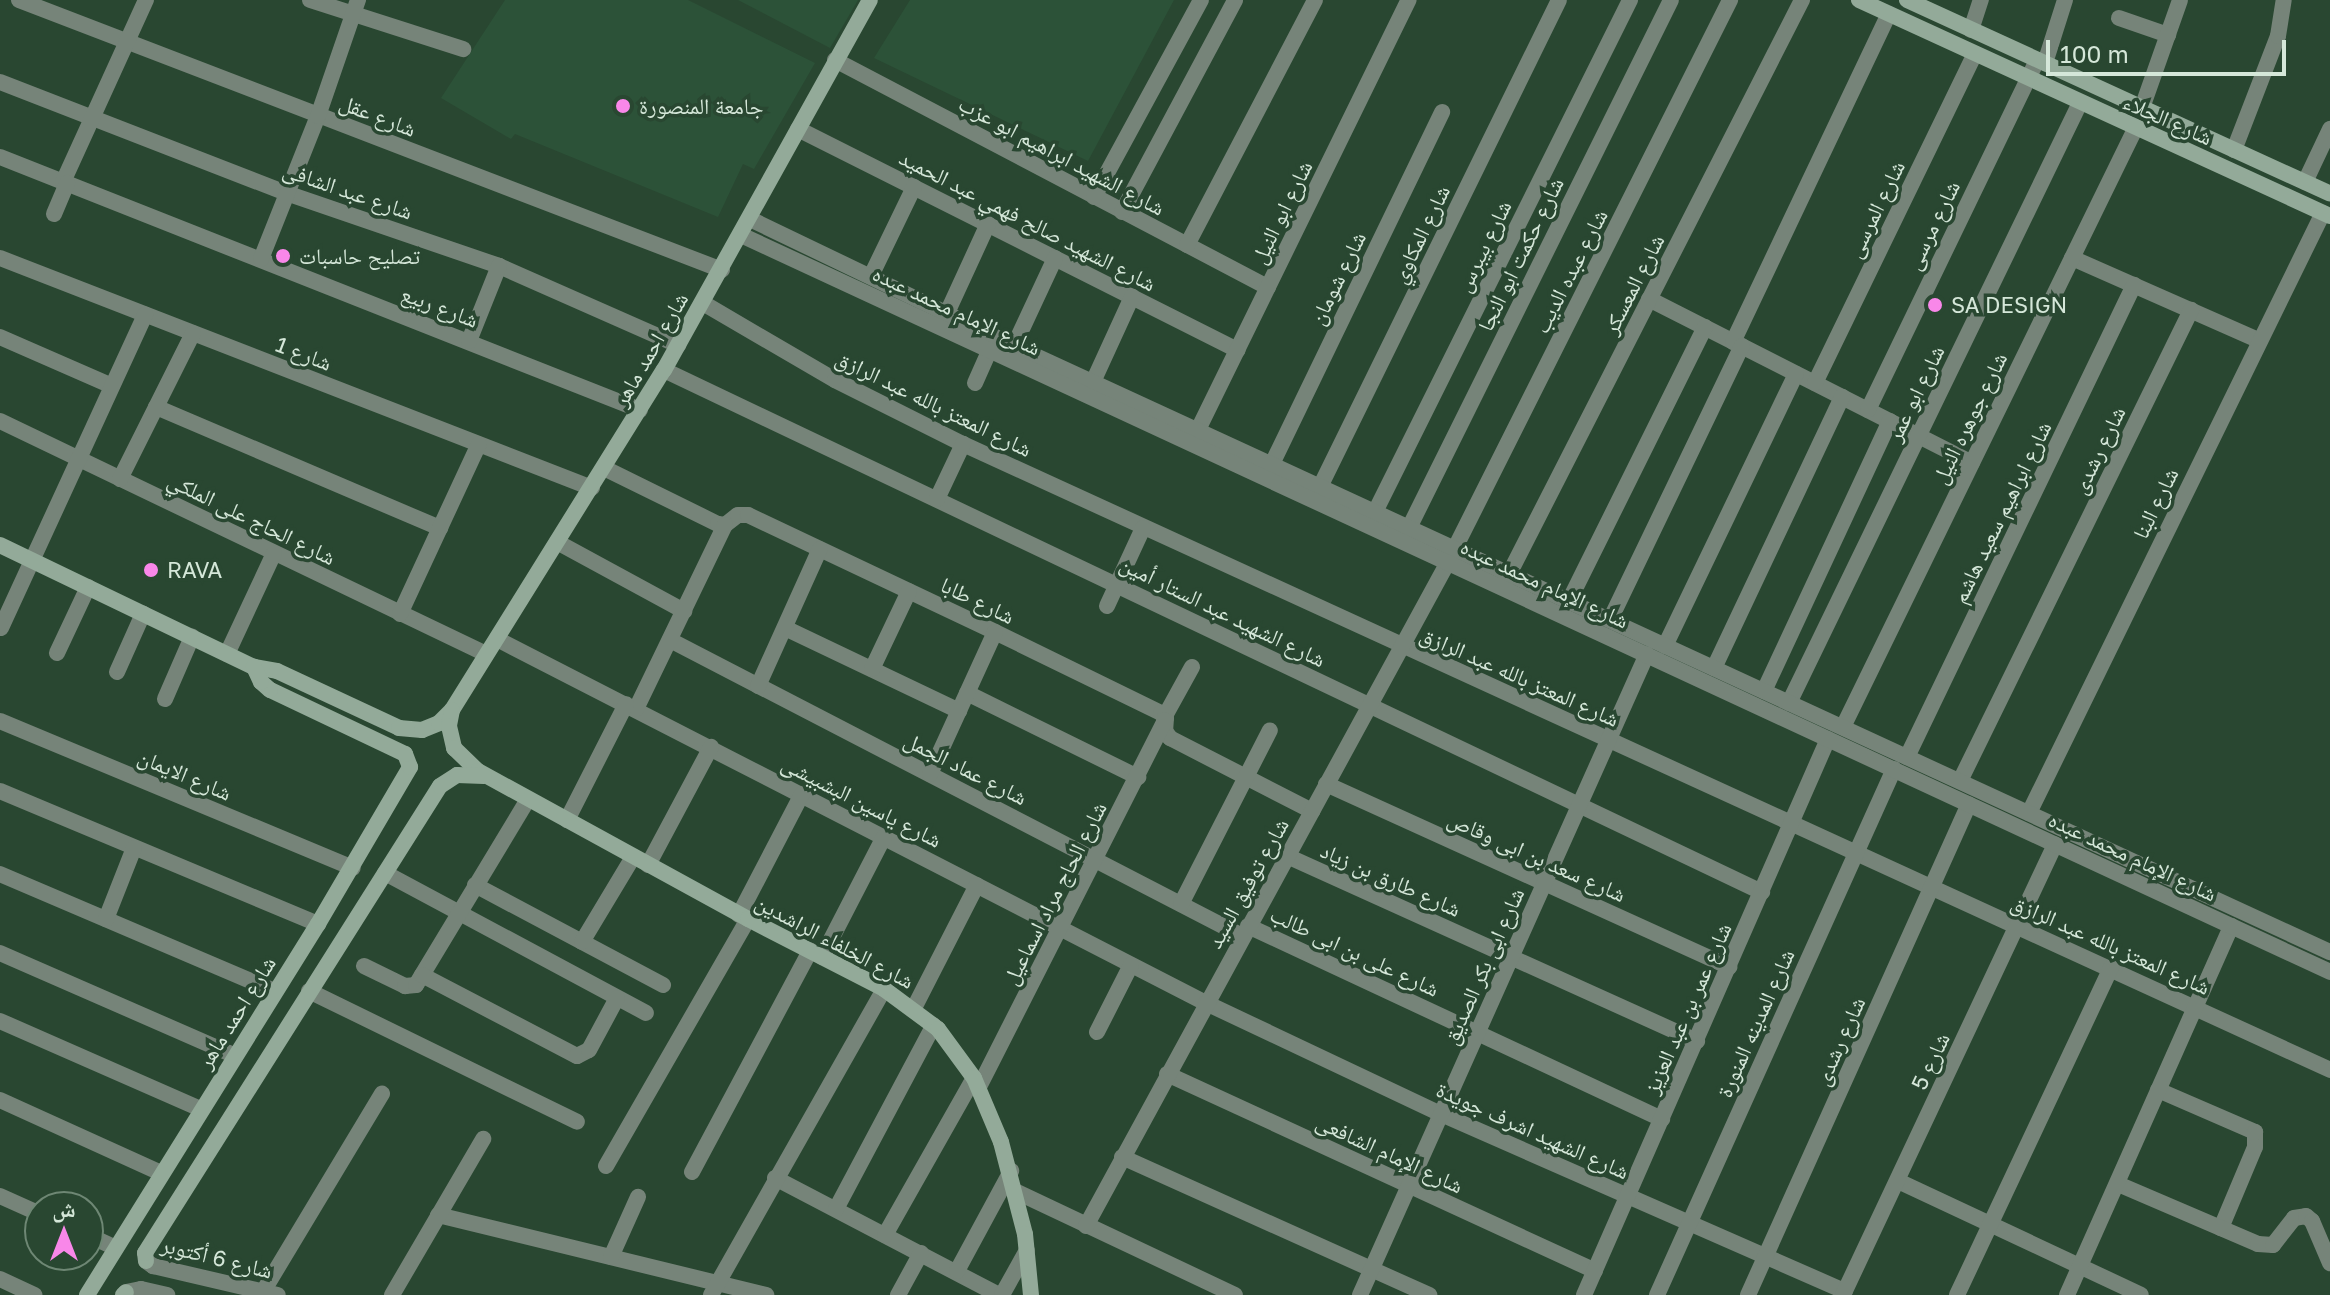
<!DOCTYPE html>
<html>
<head>
<meta charset="utf-8">
<style>
	body { margin:0 }
	#map { position:relative; width:2330px; height:1295px; overflow:hidden; background:#294731; font-family:"Golos Text","Noto Naskh Arabic",sans-serif }
	div>[style] { position:absolute }
	[style*='--x'] { left:calc(var(--x)*1px); top:calc(var(--y)*1px); width:calc(var(--w)*1px); rotate:calc(var(--a)*1deg) }
	.built>* { inset:0; background:#2c5238 }
	.minor>* { height:16px; margin:-8px; padding:0 8px; transform-origin:8px; border-radius:8px; background:#768479 }
	.tertiary>* { height:16px; margin:-8px; padding:0 8px; transform-origin:8px; border-radius:8px; background:#768479 }
	.secondary>* { height:16px; margin:-8px; padding:0 8px; transform-origin:8px; border-radius:8px; background:#93aa99 }
	.dots>* { width:22px; height:22px; translate:-50% -50%; box-sizing:border-box; border:4px solid #294731; border-radius:50% }
	span { translate:-50% -50%; white-space:nowrap; text-align:center; line-height:1.15; -webkit-text-stroke:7px #294731; paint-order:stroke }
	.poi-label { font-size:22px; color:#d5e7d9 }
	.left { translate:0 -50%; text-align:left }
	.street-label { font-size:22px; color:#d5e7d9 }
	.north { position:absolute; left:24px; top:1191px; width:80px; height:80px; box-sizing:border-box; background:#294731; border:2px solid #6e8774; border-radius:50%; rotate:0deg; font-size:22px; font-weight:700; line-height:32px; text-align:center; color:#d5e7d9 }
	.north::after { content:''; display:block; margin:auto; width:28px; height:36px; background:#f987e9; clip-path:polygon(50% 0,100% 100%,50% 72%,0 100%) }
	.scale { position:absolute; left:2046px; top:40px; width:240px; height:36px; box-sizing:border-box; border:4px solid #d5e7d9; border-top:0; padding-left:10px; font-size:24px; line-height:28px; white-space:nowrap; color:#d5e7d9; -webkit-text-stroke:6px #294731; paint-order:stroke }
</style>
</head>
<body>
<div id="map">
	<div class="built">
		<div style="clip-path:polygon(505px 0,688px 0,815px 63px,754px 169px,743px 164px,718px 217px,515px 134px,511px 139px,441px 98px)"></div>
		<div style="clip-path:polygon(738px 0,858px 0,830px 48px)"></div>
		<div style="clip-path:polygon(910px 0,1174px 0,1088px 161px,874px 58px)"></div>
	</div>
	<div class="minor">
		<div style="--x:19;--y:0;--w:753;--a:21.01"></div>
		<div style="--x:310;--y:0;--w:161;--a:17.8"></div>
		<div style="--x:2119;--y:18;--w:52;--a:19.1"></div>
		<div style="--x:1971;--y:30;--w:32;--a:-72"></div>
		<div style="--x:835;--y:60;--w:489;--a:27.7"></div>
		<div style="--x:2045;--y:63;--w:66;--a:-72.4"></div>
		<div style="--x:0;--y:82;--w:310;--a:21.2"></div>
		<div style="--x:289;--y:194;--w:222;--a:18.9"></div>
		<div style="--x:499;--y:266;--w:196;--a:23.8"></div>
		<div style="--x:2142;--y:108;--w:114;--a:-70.6"></div>
		<div style="--x:798;--y:129;--w:492;--a:26.7"></div>
		<div style="--x:2234;--y:150;--w:122;--a:-68.9"></div>
		<div style="--x:2278;--y:36;--w:36;--a:-81"></div>
		<div style="--x:0;--y:157;--w:688;--a:21.57"></div>
		<div style="--x:63;--y:182;--w:200;--a:-65.5"></div>
		<div style="--x:2305;--y:182;--w:59;--a:-64.7"></div>
		<div style="--x:1094;--y:197;--w:224;--a:-61.5"></div>
		<div style="--x:1122;--y:212;--w:240;--a:-61.9"></div>
		<div style="--x:54;--y:214;--w:34;--a:-67"></div>
		<div style="--x:1187;--y:245;--w:276;--a:-62.4"></div>
		<div style="--x:0;--y:258;--w:635;--a:21.23"></div>
		<div style="--x:2072;--y:258;--w:203;--a:23.8"></div>
		<div style="--x:261;--y:259;--w:154;--a:-68.3"></div>
		<div style="--x:318;--y:116;--w:123;--a:-71"></div>
		<div style="--x:871;--y:276;--w:99;--a:-64.2"></div>
		<div style="--x:1649;--y:299;--w:362;--a:26.9"></div>
		<div style="--x:703;--y:303;--w:153;--a:30.3"></div>
		<div style="--x:835;--y:380;--w:143;--a:26.6"></div>
		<div style="--x:963;--y:444;--w:1504;--a:24.6"></div>
		<div style="--x:947;--y:313;--w:98;--a:-65.3"></div>
		<div style="--x:0;--y:337;--w:122;--a:23.6"></div>
		<div style="--x:469;--y:341;--w:81;--a:-68.2"></div>
		<div style="--x:1733;--y:342;--w:363;--a:-64.6"></div>
		<div style="--x:1014;--y:346;--w:97;--a:-65"></div>
		<div style="--x:664;--y:370;--w:1216;--a:25.43"></div>
		<div style="--x:1093;--y:382;--w:94;--a:-65.4"></div>
		<div style="--x:975;--y:383;--w:36;--a:-66"></div>
		<div style="--x:1815;--y:383;--w:366;--a:-64.1"></div>
		<div style="--x:156;--y:407;--w:309;--a:23.1"></div>
		<div style="--x:1868;--y:410;--w:389;--a:-64.2"></div>
		<div style="--x:0;--y:421;--w:539;--a:25.61"></div>
		<div style="--x:1193;--y:440;--w:490;--a:-63.9"></div>
		<div style="--x:1272;--y:464;--w:391;--a:-64.2"></div>
		<div style="--x:604;--y:468;--w:127;--a:26.2"></div>
		<div style="--x:718;--y:524;--w:7;--a:8"></div>
		<div style="--x:725;--y:525;--w:16;--a:-38"></div>
		<div style="--x:738;--y:515;--w:10;--a:0"></div>
		<div style="--x:748;--y:515;--w:273;--a:25.3"></div>
		<div style="--x:995;--y:632;--w:185;--a:26"></div>
		<div style="--x:1161;--y:713;--w:7;--a:45"></div>
		<div style="--x:1166;--y:718;--w:13;--a:94"></div>
		<div style="--x:1165;--y:731;--w:9;--a:54"></div>
		<div style="--x:1170;--y:738;--w:160;--a:27.2"></div>
		<div style="--x:120;--y:479;--w:163;--a:-63.4"></div>
		<div style="--x:1320;--y:487;--w:542;--a:-63.86"></div>
		<div style="--x:937;--y:499;--w:61;--a:-64.7"></div>
		<div style="--x:1375;--y:512;--w:572;--a:-63.52"></div>
		<div style="--x:1409;--y:528;--w:589;--a:-63.61"></div>
		<div style="--x:557;--y:542;--w:145;--a:28.5"></div>
		<div style="--x:1503;--y:586;--w:658;--a:-62.97"></div>
		<div style="--x:1569;--y:601;--w:306;--a:-63.6"></div>
		<div style="--x:1107;--y:606;--w:86;--a:-65.2"></div>
		<div style="--x:400;--y:614;--w:187;--a:-65.1"></div>
		<div style="--x:1610;--y:620;--w:304;--a:-64.3"></div>
		<div style="--x:1;--y:628;--w:345;--a:-65.3"></div>
		<div style="--x:785;--y:628;--w:193;--a:25.5"></div>
		<div style="--x:497;--y:639;--w:797;--a:27.18"></div>
		<div style="--x:1206;--y:1003;--w:260;--a:25.3"></div>
		<div style="--x:1441;--y:1114;--w:441;--a:23.7"></div>
		<div style="--x:670;--y:640;--w:644;--a:27.36"></div>
		<div style="--x:1665;--y:646;--w:302;--a:-64.3"></div>
		<div style="--x:57;--y:653;--w:73;--a:-64.8"></div>
		<div style="--x:227;--y:654;--w:111;--a:-65"></div>
		<div style="--x:1714;--y:668;--w:300;--a:-64.7"></div>
		<div style="--x:872;--y:669;--w:86;--a:-64.6"></div>
		<div style="--x:117;--y:672;--w:64;--a:-65.9"></div>
		<div style="--x:758;--y:686;--w:150;--a:-65.7"></div>
		<div style="--x:1764;--y:691;--w:298;--a:-65"></div>
		<div style="--x:967;--y:693;--w:191;--a:26.2"></div>
		<div style="--x:165;--y:699;--w:68;--a:-66.5"></div>
		<div style="--x:1789;--y:703;--w:667;--a:-64.13"></div>
		<div style="--x:636;--y:709;--w:204;--a:-64.2"></div>
		<div style="--x:1165;--y:716;--w:56;--a:-61.1"></div>
		<div style="--x:0;--y:721;--w:382;--a:22.6"></div>
		<div style="--x:1843;--y:727;--w:665;--a:-63.97"></div>
		<div style="--x:1907;--y:757;--w:524;--a:-64.32"></div>
		<div style="--x:930;--y:774;--w:156;--a:-65.4"></div>
		<div style="--x:1960;--y:781;--w:525;--a:-63.87"></div>
		<div style="--x:1326;--y:784;--w:443;--a:24.4"></div>
		<div style="--x:0;--y:791;--w:345;--a:22.7"></div>
		<div style="--x:2029;--y:813;--w:668;--a:-63.9"></div>
		<div style="--x:567;--y:820;--w:130;--a:-63"></div>
		<div style="--x:1287;--y:856;--w:450;--a:24.3"></div>
		<div style="--x:648;--y:865;--w:134;--a:-61.9"></div>
		<div style="--x:385;--y:873;--w:296;--a:28.2"></div>
		<div style="--x:0;--y:874;--w:298;--a:23.1"></div>
		<div style="--x:475;--y:885;--w:213;--a:28"></div>
		<div style="--x:1181;--y:904;--w:195;--a:-62.9"></div>
		<div style="--x:739;--y:915;--w:136;--a:-62.5"></div>
		<div style="--x:106;--y:919;--w:76;--a:-68.5"></div>
		<div style="--x:1248;--y:926;--w:457;--a:25"></div>
		<div style="--x:582;--y:942;--w:99;--a:-59"></div>
		<div style="--x:0;--y:953;--w:255;--a:23.6"></div>
		<div style="--x:822;--y:957;--w:135;--a:-62.7"></div>
		<div style="--x:364;--y:966;--w:46;--a:26"></div>
		<div style="--x:405;--y:986;--w:11;--a:-5"></div>
		<div style="--x:416;--y:985;--w:217;--a:-58.9"></div>
		<div style="--x:422;--y:975;--w:175;--a:27.6"></div>
		<div style="--x:577;--y:1056;--w:13;--a:-27"></div>
		<div style="--x:589;--y:1050;--w:59;--a:-61.7"></div>
		<div style="--x:309;--y:991;--w:298;--a:26"></div>
		<div style="--x:914;--y:1008;--w:138;--a:-62.9"></div>
		<div style="--x:0;--y:1021;--w:219;--a:23.7"></div>
		<div style="--x:1097;--y:1032;--w:75;--a:-63.1"></div>
		<div style="--x:1167;--y:1074;--w:471;--a:24.7"></div>
		<div style="--x:979;--y:1087;--w:411;--a:-63.1"></div>
		<div style="--x:2158;--y:1090;--w:106;--a:23.4"></div>
		<div style="--x:2255;--y:1132;--w:15;--a:90"></div>
		<div style="--x:2255;--y:1147;--w:88;--a:112.8"></div>
		<div style="--x:0;--y:1100;--w:177;--a:24.4"></div>
		<div style="--x:1122;--y:1157;--w:337;--a:24.2"></div>
		<div style="--x:606;--y:1166;--w:285;--a:-60.1"></div>
		<div style="--x:692;--y:1172;--w:251;--a:-61.9"></div>
		<div style="--x:775;--y:1178;--w:253;--a:27.6"></div>
		<div style="--x:1898;--y:1181;--w:268;--a:25.1"></div>
		<div style="--x:2118;--y:1184;--w:152;--a:23.2"></div>
		<div style="--x:2258;--y:1244;--w:15;--a:4"></div>
		<div style="--x:2273;--y:1245;--w:34;--a:-52"></div>
		<div style="--x:2294;--y:1218;--w:12;--a:-9"></div>
		<div style="--x:2306;--y:1216;--w:8;--a:40"></div>
		<div style="--x:2312;--y:1221;--w:46;--a:66.8"></div>
		<div style="--x:1017;--y:1192;--w:241;--a:25.3"></div>
		<div style="--x:0;--y:1196;--w:44;--a:24.2"></div>
		<div style="--x:836;--y:1209;--w:208;--a:-62"></div>
		<div style="--x:438;--y:1215;--w:338;--a:13.7"></div>
		<div style="--x:1086;--y:1226;--w:756;--a:-61.4"></div>
		<div style="--x:1448;--y:562;--w:629;--a:-63.35"></div>
		<div style="--x:88;--y:1235;--w:29;--a:25"></div>
		<div style="--x:885;--y:1235;--w:180;--a:-60.5"></div>
		<div style="--x:611;--y:1257;--w:66;--a:-65.8"></div>
		<div style="--x:957;--y:1271;--w:114;--a:-61.6"></div>
		<div style="--x:0;--y:1279;--w:38;--a:25"></div>
		<div style="--x:261;--y:1295;--w:235;--a:-59"></div>
		<div style="--x:392;--y:1295;--w:181;--a:-59.7"></div>
		<div style="--x:711;--y:1295;--w:352;--a:-60.5"></div>
		<div style="--x:898;--y:1295;--w:48;--a:-61.3"></div>
		<div style="--x:1360;--y:1295;--w:702;--a:-65.88"></div>
		<div style="--x:1584;--y:1295;--w:607;--a:-66.31"></div>
		<div style="--x:1657;--y:1295;--w:577;--a:-65.75"></div>
		<div style="--x:1748;--y:1295;--w:538;--a:-65.77"></div>
		<div style="--x:1843;--y:1295;--w:498;--a:-64.8"></div>
		<div style="--x:1957;--y:1295;--w:362;--a:-64.8"></div>
		<div style="--x:2067;--y:1295;--w:404;--a:-66"></div>
	</div>
	<div class="tertiary">
		<div style="--x:750;--y:219;--w:293;--a:25.7"></div>
		<div style="--x:1014;--y:346;--w:1449;--a:24.73"></div>
		<div style="--x:741;--y:235;--w:1752;--a:24.88"></div>
		<div style="--x:146;--y:1261;--w:9;--a:36"></div>
		<div style="--x:153;--y:1266;--w:128;--a:13.1"></div>
		<div style="--x:126;--y:1292;--w:15;--a:-11"></div>
		<div style="--x:141;--y:1289;--w:27;--a:13"></div>
		<div style="--x:1002;--y:1295;--w:51;--a:-60.9"></div>
	</div>
	<div class="secondary">
		<div style="--x:1859;--y:0;--w:518;--a:24.64"></div>
		<div style="--x:1907;--y:0;--w:465;--a:24.6"></div>
		<div style="--x:0;--y:545;--w:282;--a:25.7"></div>
		<div style="--x:254;--y:667;--w:23;--a:10"></div>
		<div style="--x:277;--y:671;--w:135;--a:25"></div>
		<div style="--x:399;--y:728;--w:23;--a:5"></div>
		<div style="--x:422;--y:730;--w:18;--a:-22"></div>
		<div style="--x:439;--y:723;--w:18;--a:-45"></div>
		<div style="--x:452;--y:710;--w:401;--a:-58.1"></div>
		<div style="--x:664;--y:370;--w:423;--a:-60.9"></div>
		<div style="--x:452;--y:710;--w:16;--a:101"></div>
		<div style="--x:449;--y:726;--w:23;--a:77"></div>
		<div style="--x:454;--y:748;--w:33;--a:44"></div>
		<div style="--x:478;--y:771;--w:308;--a:28.7"></div>
		<div style="--x:748;--y:919;--w:153;--a:27.2"></div>
		<div style="--x:884;--y:989;--w:67;--a:36.5"></div>
		<div style="--x:938;--y:1029;--w:61;--a:53.7"></div>
		<div style="--x:974;--y:1078;--w:69;--a:67.1"></div>
		<div style="--x:1001;--y:1142;--w:95;--a:75.4"></div>
		<div style="--x:1025;--y:1234;--w:61;--a:84.4"></div>
		<div style="--x:146;--y:1261;--w:8;--a:-97"></div>
		<div style="--x:145;--y:1253;--w:552;--a:-57.72"></div>
		<div style="--x:440;--y:786;--w:20;--a:-33"></div>
		<div style="--x:457;--y:775;--w:27;--a:2"></div>
		<div style="--x:87;--y:1295;--w:437;--a:-58.1"></div>
		<div style="--x:318;--y:924;--w:182;--a:-59.6"></div>
		<div style="--x:410;--y:767;--w:14;--a:-111"></div>
		<div style="--x:405;--y:754;--w:149;--a:-154.6"></div>
		<div style="--x:270;--y:690;--w:12;--a:-138"></div>
		<div style="--x:261;--y:682;--w:17;--a:-115"></div>
		<div style="--x:123;--y:1295;--w:4;--a:-45"></div>
	</div>
	<div class="dots">
		<div style="left:623px;top:106px;background:#f987e9"></div>
		<div style="left:283px;top:256px;background:#f987e9"></div>
		<div style="left:1935px;top:305px;background:#f987e9"></div>
		<div style="left:151px;top:570px;background:#f987e9"></div>
	</div>
	<div class="poi-label">
		<span class="left" style="left:639px;top:106px">جامعة المنصورة</span>
		<span class="left" style="left:299px;top:256px">تصليح حاسبات</span>
		<span class="left" style="left:1951px;top:305px">SA DESIGN</span>
		<span class="left" style="left:167px;top:570px">RAVA</span>
	</div>
	<div class="street-label">
		<span style="left:378px;top:115px;rotate:21deg">شارع عقل</span>
		<span style="left:2168px;top:119px;rotate:24deg">شارع الجلاء</span>
		<span style="left:1062px;top:155px;rotate:28deg">شارع الشهيد ابراهيم ابو عزب</span>
		<span style="left:348px;top:190px;rotate:19deg">شارع عبد الشافى</span>
		<span style="left:1875px;top:209px;rotate:-64deg">شارع المرسى</span>
		<span style="left:1281px;top:212px;rotate:-64deg">شارع ابو النيل</span>
		<span style="left:1028px;top:220px;rotate:27deg">شارع الشهيد صالح فهمي عبد الحميد</span>
		<span style="left:1932px;top:225px;rotate:-64deg">شارع مرسى</span>
		<span style="left:1420px;top:234px;rotate:-64deg">شارع المكاوي</span>
		<span style="left:1483px;top:246px;rotate:-64deg">شارع بيبرس</span>
		<span style="left:1520px;top:254px;rotate:-64deg">شارع حكمت ابو النجا</span>
		<span style="left:1570px;top:271px;rotate:-63deg">شارع عبده الديب</span>
		<span style="left:1337px;top:278px;rotate:-64deg">شارع شومان</span>
		<span style="left:1633px;top:284px;rotate:-63deg">شارع المعسكر</span>
		<span style="left:440px;top:306px;rotate:21deg">شارع ربيع</span>
		<span style="left:957px;top:310px;rotate:25deg">شارع الإمام محمد عبده</span>
		<span style="left:650px;top:349px;rotate:-60deg">شارع احمد ماهر</span>
		<span style="left:304px;top:353px;rotate:21deg">شارع 1</span>
		<span style="left:1915px;top:393px;rotate:-64deg">شارع ابو عمر</span>
		<span style="left:934px;top:403px;rotate:26deg">شارع المعتز بالله عبد الرازق</span>
		<span style="left:1969px;top:418px;rotate:-64deg">شارع جوهره النيل</span>
		<span style="left:2098px;top:450px;rotate:-64deg">شارع رشدى</span>
		<span style="left:2155px;top:503px;rotate:-64deg">شارع البنا</span>
		<span style="left:2001px;top:512px;rotate:-64deg">شارع ابراهيم سعيد هاشم</span>
		<span style="left:252px;top:518px;rotate:26deg">شارع الحاج على الملكي</span>
		<span style="left:1545px;top:583px;rotate:25deg">شارع الإمام محمد عبده</span>
		<span style="left:978px;top:600px;rotate:26deg">شارع طابا</span>
		<span style="left:1223px;top:611px;rotate:26deg">شارع الشهيد عبد الستار أمين</span>
		<span style="left:1520px;top:676px;rotate:24deg">شارع المعتز بالله عبد الرازق</span>
		<span style="left:966px;top:768px;rotate:27deg">شارع عماد الجمل</span>
		<span style="left:185px;top:774px;rotate:23deg">شارع الايمان</span>
		<span style="left:862px;top:801px;rotate:27deg">شارع ياسين البشبيشى</span>
		<span style="left:1537px;top:856px;rotate:24deg">شارع سعد بن ابى وقاص</span>
		<span style="left:2133px;top:856px;rotate:25deg">شارع الإمام محمد عبده</span>
		<span style="left:1391px;top:879px;rotate:24deg">شارع طارق بن زياد</span>
		<span style="left:1247px;top:883px;rotate:-61deg">شارع توفيق السيد</span>
		<span style="left:1054px;top:893px;rotate:-63deg">شارع الحاج مراد اسماعيل</span>
		<span style="left:835px;top:941px;rotate:28deg">شارع الخلفاء الراشدين</span>
		<span style="left:2111px;top:944px;rotate:24deg">شارع المعتز بالله عبد الرازق</span>
		<span style="left:1355px;top:951px;rotate:25deg">شارع على بن ابى طالب</span>
		<span style="left:1483px;top:966px;rotate:-66deg">شارع ابى بكر الصديق</span>
		<span style="left:1687px;top:1008px;rotate:-66deg">شارع عمر بن عبد العزيز</span>
		<span style="left:236px;top:1012px;rotate:-58deg">شارع احمد ماهر</span>
		<span style="left:1755px;top:1023px;rotate:-66deg">شارع المدينه المنورة</span>
		<span style="left:1839px;top:1041px;rotate:-66deg">شارع رشدى</span>
		<span style="left:1930px;top:1061px;rotate:-65deg">شارع 5</span>
		<span style="left:1533px;top:1130px;rotate:24deg">شارع الشهيد اشرف جويدة</span>
		<span style="left:1390px;top:1153px;rotate:25deg">شارع الإمام الشافعى</span>
		<span style="left:217px;top:1257px;rotate:14deg">شارع 6 أكتوبر</span>
	</div>
	<div class="north">ش</div>
	<div class="scale">100 m</div>
</div>
</body>
</html>
